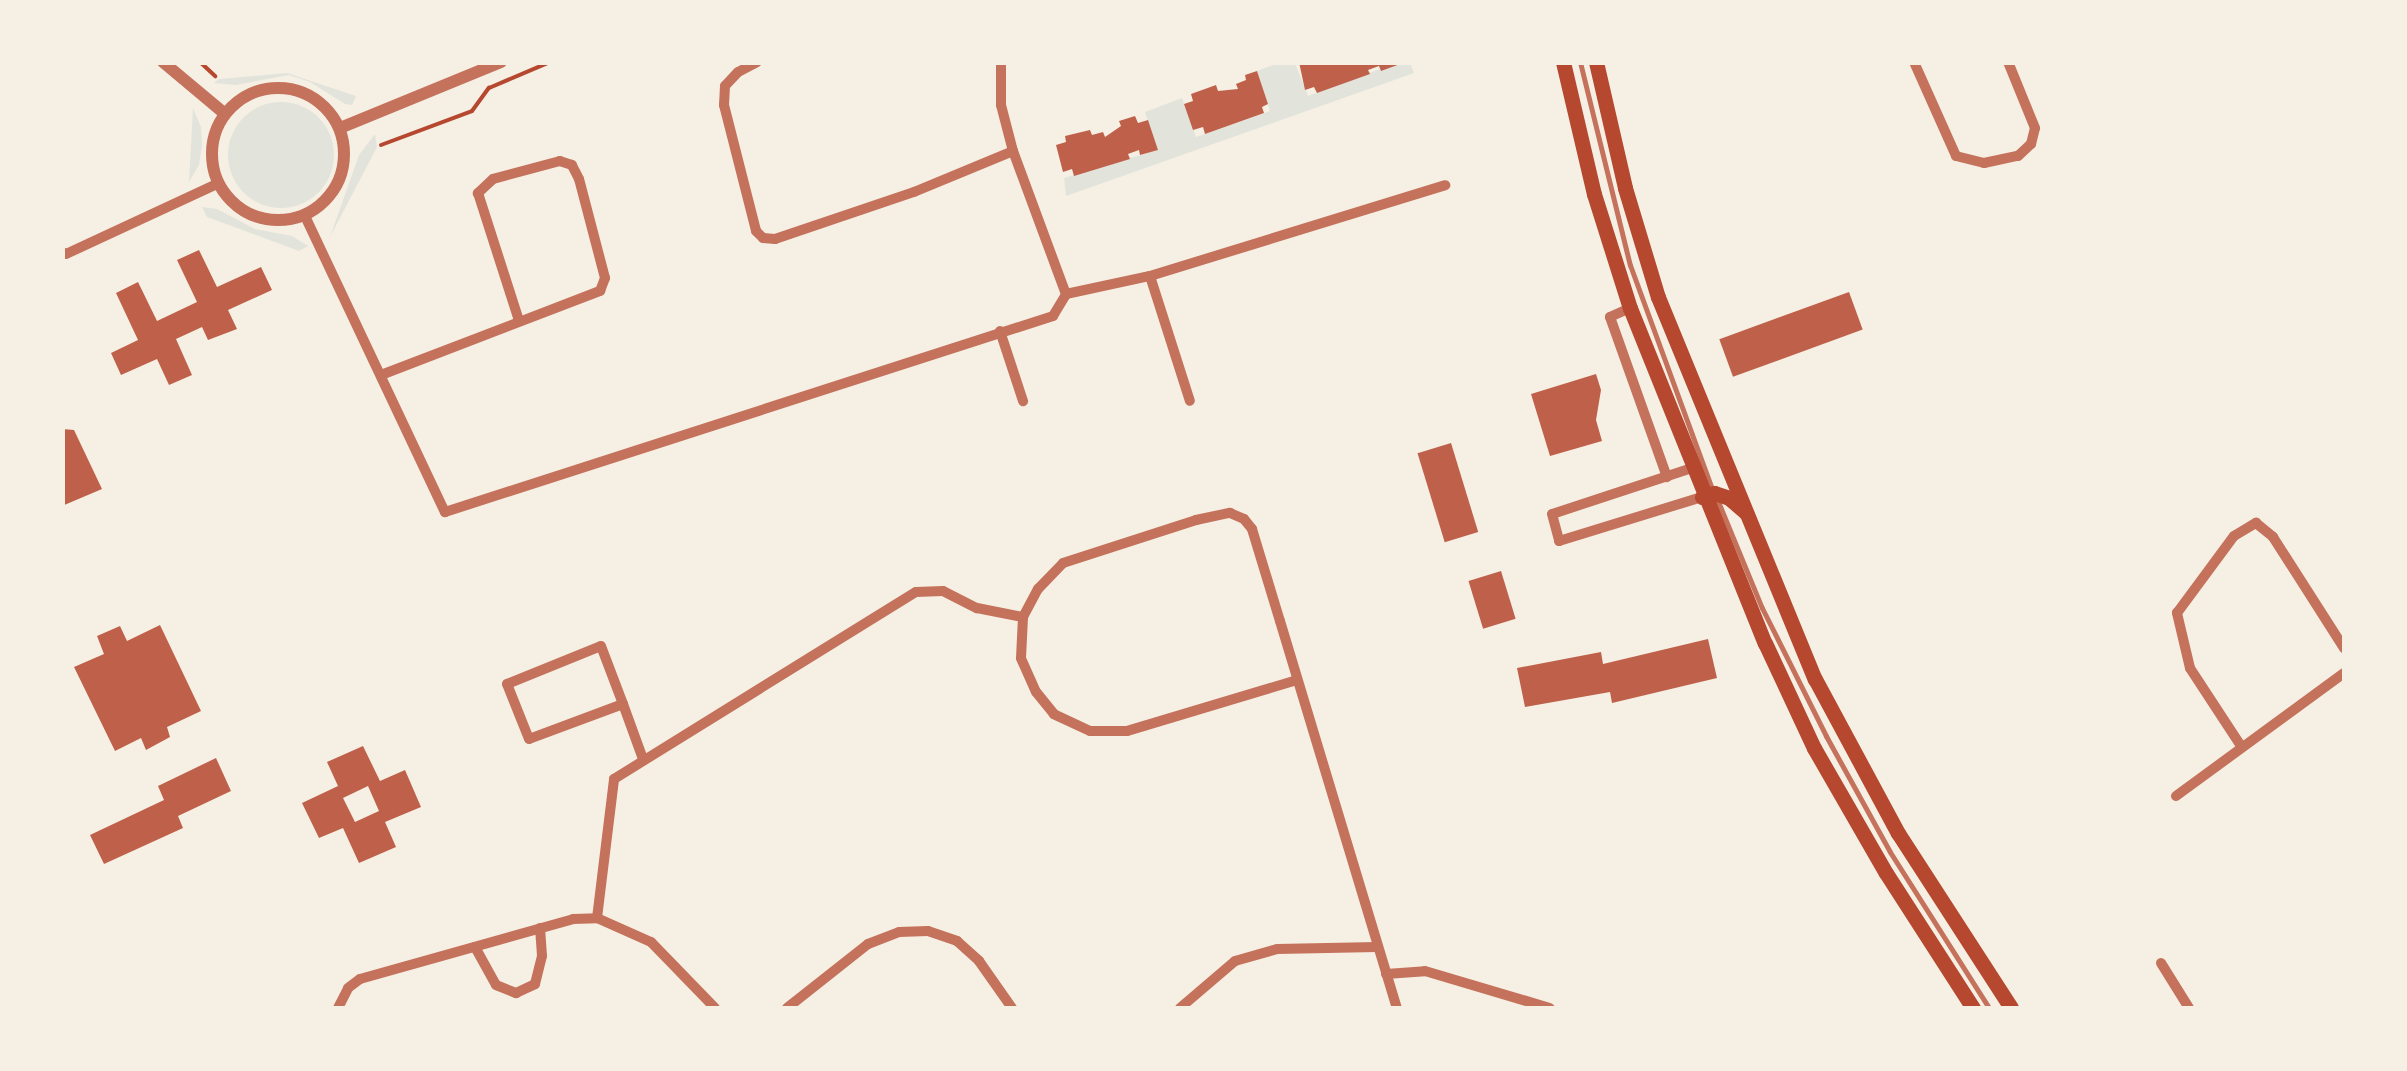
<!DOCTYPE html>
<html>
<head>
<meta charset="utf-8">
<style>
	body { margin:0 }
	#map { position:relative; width:2407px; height:1071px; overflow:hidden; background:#f6efe4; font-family:"Playfair Display",serif }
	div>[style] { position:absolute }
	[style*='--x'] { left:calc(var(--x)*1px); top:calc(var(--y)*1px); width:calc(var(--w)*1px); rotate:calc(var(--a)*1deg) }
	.green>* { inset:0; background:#e2e4dc }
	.round { border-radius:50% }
	.building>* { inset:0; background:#bf614a; transform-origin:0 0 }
	.path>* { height:4px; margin:-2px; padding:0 2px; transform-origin:2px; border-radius:2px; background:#b5482f }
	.service>* { height:5px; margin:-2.5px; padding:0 2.5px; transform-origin:2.5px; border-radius:2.5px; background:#c5725c }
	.minor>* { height:10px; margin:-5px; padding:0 5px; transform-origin:5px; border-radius:5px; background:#c5725c }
	.tertiary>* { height:12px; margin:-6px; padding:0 6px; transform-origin:6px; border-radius:6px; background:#c5725c }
	.tertiary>.ring { margin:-6px; padding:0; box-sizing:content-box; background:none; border:12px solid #c5725c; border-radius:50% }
	.primary>* { height:15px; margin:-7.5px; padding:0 7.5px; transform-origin:7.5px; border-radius:7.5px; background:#b5482f }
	span { translate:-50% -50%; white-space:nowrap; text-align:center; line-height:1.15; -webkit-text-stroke:10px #f6efe4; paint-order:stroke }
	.frame { position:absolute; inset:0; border:65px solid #f6efe4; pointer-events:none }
</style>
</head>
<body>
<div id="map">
	<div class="green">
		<div style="clip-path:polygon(1279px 63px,1295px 63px,1308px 96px,1396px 63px,1410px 63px,1414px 73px,1066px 196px,1064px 178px,1157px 150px,1145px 112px,1182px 98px,1196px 137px,1270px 111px,1257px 71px)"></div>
		<div style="clip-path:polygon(287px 73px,356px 96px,352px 105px,345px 104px,310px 82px,289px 75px,236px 85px,214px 83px,219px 79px)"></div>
		<div class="round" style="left:228px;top:102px;width:106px;height:106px"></div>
		<div style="clip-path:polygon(193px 108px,201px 127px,202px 146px,199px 165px,189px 182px)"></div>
		<div style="clip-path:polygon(375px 134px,377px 147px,330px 237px,359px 155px)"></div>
		<div style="clip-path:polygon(202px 207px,217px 209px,255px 229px,292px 236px,308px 246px,299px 251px,207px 217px)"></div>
	</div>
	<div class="building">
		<div style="clip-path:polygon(1299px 62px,1403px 62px,1403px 63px,1381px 71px,1379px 66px,1368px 70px,1370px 74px,1317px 93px,1314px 87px,1305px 90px)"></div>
		<div style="clip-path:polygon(1257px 71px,1268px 104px,1262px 107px,1264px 113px,1205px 134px,1203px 127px,1193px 130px,1184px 104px,1193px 101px,1191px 94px,1216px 85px,1218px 91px,1238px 89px,1236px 84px,1246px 80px,1245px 75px)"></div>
		<div style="clip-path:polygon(1135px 116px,1138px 123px,1148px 120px,1158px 150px,1140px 155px,1139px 150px,1128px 154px,1130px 159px,1074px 176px,1072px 169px,1063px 172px,1056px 145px,1066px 142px,1065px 136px,1090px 130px,1092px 135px,1103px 132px,1105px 137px,1121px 126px,1119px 121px)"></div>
		<div style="clip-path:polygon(199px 250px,217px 287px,261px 267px,272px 290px,228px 310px,237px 329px,208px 340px,202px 327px,176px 339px,192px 375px,169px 385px,157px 359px,121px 375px,111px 353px,138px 340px,116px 293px,138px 282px,157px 321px,197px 302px,177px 260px)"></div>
		<div style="left:1849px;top:292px;width:40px;height:138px;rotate:70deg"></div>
		<div style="clip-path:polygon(1596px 374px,1601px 390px,1596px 420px,1602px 441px,1550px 456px,1531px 394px)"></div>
		<div style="clip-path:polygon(62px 429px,74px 430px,102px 489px,62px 506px)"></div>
		<div style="left:1451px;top:443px;width:93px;height:35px;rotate:73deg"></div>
		<div style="left:1501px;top:571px;width:50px;height:34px;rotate:73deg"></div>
		<div style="clip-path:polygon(160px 625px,201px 711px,167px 727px,170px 737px,146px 750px,141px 738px,115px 751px,74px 667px,104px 654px,97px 636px,120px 626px,127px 641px)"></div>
		<div style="clip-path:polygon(1708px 639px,1717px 678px,1612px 703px,1610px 692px,1525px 707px,1517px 668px,1601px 652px,1603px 664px)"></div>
		<div style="clip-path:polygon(evenodd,363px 746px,380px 781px,405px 770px,421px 807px,385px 822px,396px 847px,359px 863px,343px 828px,319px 838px,302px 803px,338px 786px,327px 762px,363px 746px,368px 786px,379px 811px,355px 822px,343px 798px,368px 786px)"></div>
		<div style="clip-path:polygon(216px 758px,231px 791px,178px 816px,183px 828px,104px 864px,90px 835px,164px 800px,158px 786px)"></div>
	</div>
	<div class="path">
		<div style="--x:200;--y:62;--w:21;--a:43"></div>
		<div style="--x:381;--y:145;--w:97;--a:-20.5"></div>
		<div style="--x:472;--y:111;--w:29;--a:-54"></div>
		<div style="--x:489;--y:88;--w:66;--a:-23.1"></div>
	</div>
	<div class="service">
		<div style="--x:1580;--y:62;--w:209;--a:76.2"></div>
		<div style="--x:1630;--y:265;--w:239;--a:69.9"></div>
		<div style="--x:1717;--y:499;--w:118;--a:67.6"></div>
		<div style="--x:1762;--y:608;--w:143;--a:63.4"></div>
		<div style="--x:1826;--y:736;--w:132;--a:61.1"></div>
		<div style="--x:1890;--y:852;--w:185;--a:57.6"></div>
	</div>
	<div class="minor">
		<div style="--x:757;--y:62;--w:21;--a:152"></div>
		<div style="--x:738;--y:72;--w:19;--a:133"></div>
		<div style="--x:725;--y:86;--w:19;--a:93"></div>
		<div style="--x:724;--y:105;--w:130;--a:75.7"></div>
		<div style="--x:756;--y:231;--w:10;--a:45"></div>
		<div style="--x:763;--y:238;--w:12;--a:5"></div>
		<div style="--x:775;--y:239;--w:147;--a:-18.7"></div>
		<div style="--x:914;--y:192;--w:107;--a:-22.5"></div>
		<div style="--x:1001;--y:62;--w:43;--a:90"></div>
		<div style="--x:1001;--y:105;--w:48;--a:75.4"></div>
		<div style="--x:1013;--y:151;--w:153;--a:69.7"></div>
		<div style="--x:1914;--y:62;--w:103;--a:65.9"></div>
		<div style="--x:1956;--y:156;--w:29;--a:14"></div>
		<div style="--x:1984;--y:163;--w:35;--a:-12"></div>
		<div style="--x:2018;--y:156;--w:18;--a:-43"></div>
		<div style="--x:2031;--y:144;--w:16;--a:-76"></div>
		<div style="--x:2035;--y:128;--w:71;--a:-112.2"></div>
		<div style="--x:304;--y:214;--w:330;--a:64.7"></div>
		<div style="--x:445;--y:512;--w:639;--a:-17.87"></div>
		<div style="--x:1053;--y:316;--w:26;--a:-59"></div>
		<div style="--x:1066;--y:294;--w:86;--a:-12.1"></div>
		<div style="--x:1150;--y:276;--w:309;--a:-17.1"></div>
		<div style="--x:62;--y:252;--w:4;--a:27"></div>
		<div style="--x:66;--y:254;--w:169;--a:-24.9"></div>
		<div style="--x:1150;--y:276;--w:131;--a:72.3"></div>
		<div style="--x:1630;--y:308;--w:22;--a:156"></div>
		<div style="--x:1610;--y:317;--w:170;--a:70.4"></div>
		<div style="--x:1000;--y:331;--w:74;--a:71.8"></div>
		<div style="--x:381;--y:375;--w:235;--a:-21"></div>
		<div style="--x:600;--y:291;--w:14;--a:-69"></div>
		<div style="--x:605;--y:278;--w:102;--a:-104.7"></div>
		<div style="--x:579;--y:179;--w:16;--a:-117"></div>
		<div style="--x:572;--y:165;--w:13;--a:-162"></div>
		<div style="--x:560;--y:161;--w:69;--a:165"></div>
		<div style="--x:493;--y:179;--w:21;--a:137"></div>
		<div style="--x:478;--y:193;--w:134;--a:72.2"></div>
		<div style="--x:1692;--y:468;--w:147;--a:161.8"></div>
		<div style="--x:1552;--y:514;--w:28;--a:75"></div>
		<div style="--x:1559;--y:541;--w:150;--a:-17.1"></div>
		<div style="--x:1297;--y:680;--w:177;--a:163.3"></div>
		<div style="--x:1127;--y:731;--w:37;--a:180"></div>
		<div style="--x:1090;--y:731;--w:40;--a:-155"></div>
		<div style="--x:1054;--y:714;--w:28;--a:-129"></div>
		<div style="--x:1036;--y:692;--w:37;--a:-114"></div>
		<div style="--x:1021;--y:658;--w:41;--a:-87.2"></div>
		<div style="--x:1023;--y:617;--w:32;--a:-62"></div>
		<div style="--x:1038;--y:589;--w:36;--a:-46"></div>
		<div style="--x:1063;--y:563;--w:140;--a:-17.9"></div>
		<div style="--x:1196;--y:520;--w:35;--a:-12"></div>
		<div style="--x:1230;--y:513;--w:15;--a:23"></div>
		<div style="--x:1244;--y:519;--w:13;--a:51"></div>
		<div style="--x:1252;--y:529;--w:96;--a:73.1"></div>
		<div style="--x:1280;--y:621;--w:404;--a:73.2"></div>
		<div style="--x:623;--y:704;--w:100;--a:159.6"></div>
		<div style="--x:529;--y:739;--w:59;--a:-111.8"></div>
		<div style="--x:507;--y:684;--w:101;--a:-22"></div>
		<div style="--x:601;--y:646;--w:62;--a:69.2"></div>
		<div style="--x:623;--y:704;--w:59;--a:70"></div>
		<div style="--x:2241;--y:746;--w:93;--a:-123.2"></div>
		<div style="--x:2190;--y:668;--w:57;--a:-103.3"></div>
		<div style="--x:2177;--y:613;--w:96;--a:-53.5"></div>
		<div style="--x:2234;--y:536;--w:26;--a:-31"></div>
		<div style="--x:2256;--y:523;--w:22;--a:39"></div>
		<div style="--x:2273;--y:537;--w:132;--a:57.4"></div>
		<div style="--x:2176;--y:796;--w:208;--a:-36.2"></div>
		<div style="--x:597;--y:918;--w:140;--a:-83"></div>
		<div style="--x:614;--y:779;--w:355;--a:-31.8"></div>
		<div style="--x:916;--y:592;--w:27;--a:-2"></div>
		<div style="--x:943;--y:591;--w:38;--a:27"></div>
		<div style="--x:977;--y:608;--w:47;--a:11.1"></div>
		<div style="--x:475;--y:947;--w:43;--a:61.1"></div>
		<div style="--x:496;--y:985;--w:22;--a:22"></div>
		<div style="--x:516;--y:993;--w:21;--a:-25"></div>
		<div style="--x:535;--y:984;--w:29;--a:-76"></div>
		<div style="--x:542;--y:956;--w:28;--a:-94"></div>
		<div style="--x:2161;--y:963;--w:53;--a:58.1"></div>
		<div style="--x:1386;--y:974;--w:39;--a:-4"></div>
		<div style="--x:1425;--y:971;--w:130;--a:16.5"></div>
		<div style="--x:338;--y:1008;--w:22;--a:-63"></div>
		<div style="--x:348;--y:988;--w:15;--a:-37"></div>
		<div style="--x:360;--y:979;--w:221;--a:-15.7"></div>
		<div style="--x:573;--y:919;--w:24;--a:-2"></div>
		<div style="--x:597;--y:918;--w:59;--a:24"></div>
		<div style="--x:651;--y:942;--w:92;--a:45.9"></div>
		<div style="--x:787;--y:1008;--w:103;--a:-38.3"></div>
		<div style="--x:868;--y:944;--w:33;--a:-21"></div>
		<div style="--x:899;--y:932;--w:29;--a:-2"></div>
		<div style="--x:928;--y:931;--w:31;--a:19"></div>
		<div style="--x:957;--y:941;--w:30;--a:42"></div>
		<div style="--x:979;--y:961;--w:57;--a:54.9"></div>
		<div style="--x:1180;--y:1008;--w:72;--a:-40.5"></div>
		<div style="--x:1235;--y:961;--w:44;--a:-15.9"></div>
		<div style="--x:1277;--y:949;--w:100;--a:-1.1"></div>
	</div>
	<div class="tertiary">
		<div style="--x:163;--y:62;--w:80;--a:39.9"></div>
		<div class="ring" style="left:212px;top:88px;width:120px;height:120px"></div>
		<div style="--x:340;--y:128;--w:174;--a:-22.3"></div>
	</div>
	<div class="primary">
		<div style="--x:1563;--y:62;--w:136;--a:76.8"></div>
		<div style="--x:1594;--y:194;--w:120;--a:72.5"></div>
		<div style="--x:1630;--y:308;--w:361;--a:68.1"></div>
		<div style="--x:1765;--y:643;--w:116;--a:65"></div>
		<div style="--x:1814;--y:748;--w:144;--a:60.1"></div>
		<div style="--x:1886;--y:873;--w:161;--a:57.2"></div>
		<div style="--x:1596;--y:62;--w:129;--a:77"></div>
		<div style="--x:1625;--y:188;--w:114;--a:73.2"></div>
		<div style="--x:1658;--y:297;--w:413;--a:67.7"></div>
		<div style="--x:1815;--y:679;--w:175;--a:61.7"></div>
		<div style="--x:1898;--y:833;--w:208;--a:57.1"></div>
		<div style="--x:1702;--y:497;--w:13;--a:-18"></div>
		<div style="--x:1714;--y:493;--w:16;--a:18"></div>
		<div style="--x:1729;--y:498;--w:23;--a:41"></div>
	</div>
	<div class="frame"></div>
</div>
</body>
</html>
